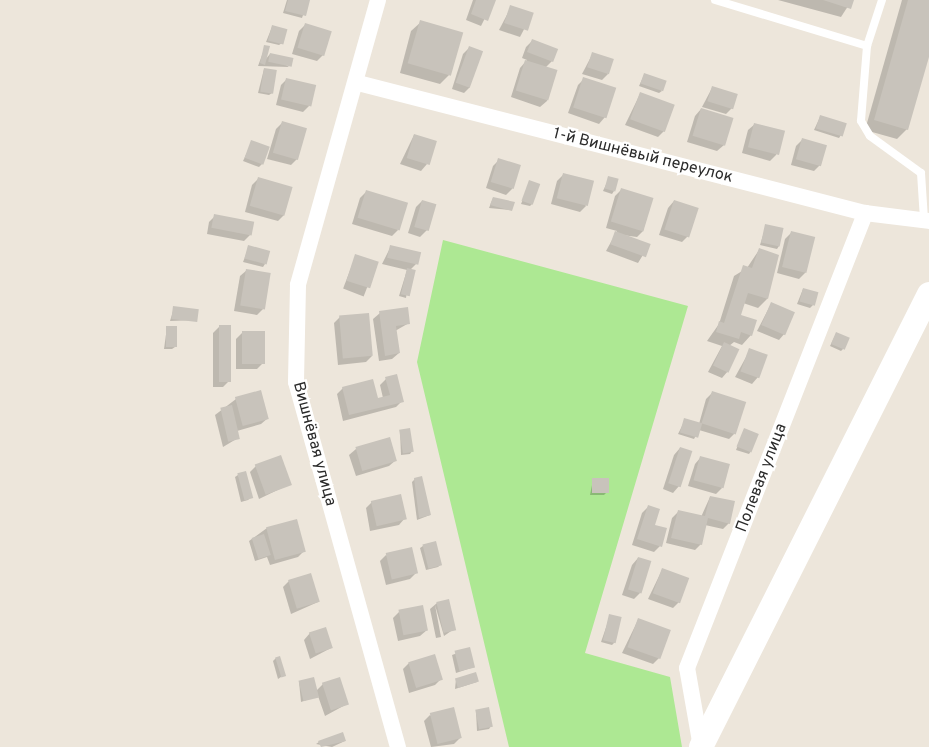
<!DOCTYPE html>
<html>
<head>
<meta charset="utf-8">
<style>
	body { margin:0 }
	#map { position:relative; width:929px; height:747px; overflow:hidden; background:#ede6db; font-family:Overpass,sans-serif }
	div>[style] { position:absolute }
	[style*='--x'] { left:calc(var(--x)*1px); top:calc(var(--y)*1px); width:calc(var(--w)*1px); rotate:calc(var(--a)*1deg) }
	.green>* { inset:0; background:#ade893 }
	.shadow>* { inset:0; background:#0003; transform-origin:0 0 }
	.building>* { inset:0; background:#c8c3bb; transform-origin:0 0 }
	.lane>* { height:8px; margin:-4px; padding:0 4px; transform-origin:4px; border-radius:4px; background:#fff }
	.street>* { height:16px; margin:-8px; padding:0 8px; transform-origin:8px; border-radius:8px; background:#fff }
	.secondary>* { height:24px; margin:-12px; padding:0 12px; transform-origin:12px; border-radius:12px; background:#fff }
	span { translate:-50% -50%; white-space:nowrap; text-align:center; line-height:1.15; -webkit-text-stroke:4.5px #fff; paint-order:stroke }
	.street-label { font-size:16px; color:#2a2a2a }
</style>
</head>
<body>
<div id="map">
	<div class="green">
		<div style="clip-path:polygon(443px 240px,688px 306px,585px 653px,670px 677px,682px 747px,509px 747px,417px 362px)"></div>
	</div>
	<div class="shadow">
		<div style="clip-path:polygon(287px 0,308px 0,302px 18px,283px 13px)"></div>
		<div style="clip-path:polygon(473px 0,494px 0,481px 26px,466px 20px)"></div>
		<div style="clip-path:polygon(778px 0,852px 0,841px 17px)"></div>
		<div style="clip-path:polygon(902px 0,929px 0,929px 51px,907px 129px,897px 139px,865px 130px)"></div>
		<div style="clip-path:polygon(511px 7px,532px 14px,520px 37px,499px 30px)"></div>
		<div style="clip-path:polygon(421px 22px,449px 75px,440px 84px,400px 73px,411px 31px)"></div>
		<div style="clip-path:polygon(305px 25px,323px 55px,317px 61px,292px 54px,299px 31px)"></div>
		<div style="clip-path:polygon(272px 27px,282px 43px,279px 45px,266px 42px)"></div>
		<div style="clip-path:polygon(532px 41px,552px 61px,545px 68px,547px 101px,540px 107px,511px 97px,520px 68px,527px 60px,522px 58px,526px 47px)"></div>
		<div style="clip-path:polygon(265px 47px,265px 60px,270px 54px,289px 67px,258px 66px)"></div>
		<div style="clip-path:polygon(469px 48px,470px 87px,464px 93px,452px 89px,463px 54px)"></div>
		<div style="clip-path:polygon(593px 53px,608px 74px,602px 80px,582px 74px)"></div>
		<div style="clip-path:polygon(264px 69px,272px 93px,269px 95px,258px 93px)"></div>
		<div style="clip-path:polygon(644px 75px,662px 91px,659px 93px,639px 86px)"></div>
		<div style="clip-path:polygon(287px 79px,310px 105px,303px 112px,276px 105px,281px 85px)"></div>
		<div style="clip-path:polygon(584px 79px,605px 117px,599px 124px,568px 113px,578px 85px)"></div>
		<div style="clip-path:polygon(712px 88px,732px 108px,726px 114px,702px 107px)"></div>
		<div style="clip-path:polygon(640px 94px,664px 131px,658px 137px,625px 125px)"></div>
		<div style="clip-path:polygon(701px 109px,724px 145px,717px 151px,687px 142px,695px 116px)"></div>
		<div style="clip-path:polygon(820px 117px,841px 135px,839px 138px,814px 130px)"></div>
		<div style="clip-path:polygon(282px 123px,297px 159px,291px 165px,267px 159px,276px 129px)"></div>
		<div style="clip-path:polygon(755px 124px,783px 132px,776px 155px,770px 161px,742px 153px,748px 130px)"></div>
		<div style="clip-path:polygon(414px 135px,427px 164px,421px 171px,400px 164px)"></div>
		<div style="clip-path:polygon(802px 140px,820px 165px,814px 171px,791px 165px,796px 146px)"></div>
		<div style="clip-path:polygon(252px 142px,262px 164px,259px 167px,243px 161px)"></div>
		<div style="clip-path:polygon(499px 160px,519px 166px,512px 189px,506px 195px,486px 188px,493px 166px)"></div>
		<div style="clip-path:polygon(563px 175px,586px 206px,580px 212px,551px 204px,557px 181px)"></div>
		<div style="clip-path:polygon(609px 178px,614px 191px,612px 194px,603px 191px)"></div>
		<div style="clip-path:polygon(258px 179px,284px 215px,278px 221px,245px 212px,252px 185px)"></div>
		<div style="clip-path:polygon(530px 182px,532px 204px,530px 206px,521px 204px)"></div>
		<div style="clip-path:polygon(621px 190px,652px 199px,643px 231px,637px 237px,622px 235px,649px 245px,638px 263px,606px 251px,617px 231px,606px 228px,615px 196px)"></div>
		<div style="clip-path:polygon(366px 192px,398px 230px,392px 236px,352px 224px,360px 198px)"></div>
		<div style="clip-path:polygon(493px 198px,511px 210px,489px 208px)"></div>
		<div style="clip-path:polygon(422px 201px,427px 230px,420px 237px,408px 233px,416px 207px)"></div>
		<div style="clip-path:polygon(674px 201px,688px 236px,682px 242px,659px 235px,668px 208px)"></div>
		<div style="clip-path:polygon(215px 216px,250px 235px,244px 241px,207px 234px,209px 222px)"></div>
		<div style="clip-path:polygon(766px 226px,779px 246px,777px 249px,760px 245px)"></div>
		<div style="clip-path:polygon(791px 233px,814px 238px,805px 273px,799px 279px,777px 273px,785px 239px)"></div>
		<div style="clip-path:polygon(391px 246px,416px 264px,410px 270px,406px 298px,399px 296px,407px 270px,382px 264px)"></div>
		<div style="clip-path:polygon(249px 247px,265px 264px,263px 267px,243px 262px)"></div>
		<div style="clip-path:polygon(759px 250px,777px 256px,767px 299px,758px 308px,743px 303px,739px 316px,751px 335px,742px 345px,734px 342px,729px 346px,728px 371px,722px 378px,708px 372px,722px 346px,707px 341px,719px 324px,734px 276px,747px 268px)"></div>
		<div style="left:356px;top:255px;width:22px;height:36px;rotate:21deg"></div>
		<div style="clip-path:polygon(247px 270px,263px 309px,257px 315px,234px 311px,240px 276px)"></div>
		<div style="clip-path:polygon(803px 289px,813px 305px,810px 308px,797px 304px)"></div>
		<div style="clip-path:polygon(771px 304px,785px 333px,779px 340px,757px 331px)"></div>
		<div style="clip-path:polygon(174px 308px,196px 320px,170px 321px)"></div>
		<div style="clip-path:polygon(380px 313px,409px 323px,395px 331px,399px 353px,392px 359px,379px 361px,373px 319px)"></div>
		<div style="clip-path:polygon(340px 317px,372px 356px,366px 362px,338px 365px,334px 323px)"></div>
		<div style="clip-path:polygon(167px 327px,175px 347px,172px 349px,164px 349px)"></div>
		<div style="clip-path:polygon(219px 327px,229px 381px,223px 387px,213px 387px,213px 333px)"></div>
		<div style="clip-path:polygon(242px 333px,263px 363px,257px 369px,236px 369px,236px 339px)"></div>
		<div style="clip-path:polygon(836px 334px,844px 348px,841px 351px,830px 346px)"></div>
		<div style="clip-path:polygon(750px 350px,758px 377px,752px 384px,735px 377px)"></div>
		<div style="clip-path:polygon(386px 379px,402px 401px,396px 407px,343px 421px,337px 394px,343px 388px,377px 400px,383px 398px,380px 385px)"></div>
		<div style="clip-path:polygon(712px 393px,735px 433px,729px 439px,699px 430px,694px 439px,678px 434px,685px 420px,699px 424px,706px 399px)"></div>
		<div style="clip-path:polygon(236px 399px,268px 418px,261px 424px,237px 431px,238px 438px,223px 447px,215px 415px)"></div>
		<div style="clip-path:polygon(744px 430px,751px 451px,749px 454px,736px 450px)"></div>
		<div style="clip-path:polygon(400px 431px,412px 451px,410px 454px,401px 455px)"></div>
		<div style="clip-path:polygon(680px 448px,679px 486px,673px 493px,663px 489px,674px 455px)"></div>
		<div style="clip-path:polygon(356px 449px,396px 460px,389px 466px,356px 476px,349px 455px)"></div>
		<div style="clip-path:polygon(701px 457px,722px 488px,716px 494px,688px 486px,695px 464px)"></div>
		<div style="clip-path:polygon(256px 466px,290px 484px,259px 499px,250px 472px)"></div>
		<div style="clip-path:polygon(238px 475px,251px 497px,248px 500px,241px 502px,235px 477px)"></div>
		<div style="clip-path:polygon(415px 479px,430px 515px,417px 520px,412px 482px)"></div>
		<div style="clip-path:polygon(593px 480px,607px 492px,604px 495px,590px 495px)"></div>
		<div style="clip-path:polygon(710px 497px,729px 523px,723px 529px,705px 525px,701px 544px,695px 550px,666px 543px,672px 518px,678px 512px,701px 517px)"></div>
		<div style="clip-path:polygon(372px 502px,405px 518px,399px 525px,370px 531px,366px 508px)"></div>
		<div style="clip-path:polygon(648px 507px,660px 546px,654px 552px,632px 545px,642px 513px)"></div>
		<div style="clip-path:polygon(267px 528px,304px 551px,298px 557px,270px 565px,267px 557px,255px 561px,249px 541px)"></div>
		<div style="clip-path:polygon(423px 546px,441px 564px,438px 567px,426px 570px,420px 548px)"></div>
		<div style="clip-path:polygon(386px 555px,416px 573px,410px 579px,386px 585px,380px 561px)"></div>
		<div style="clip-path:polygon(638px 558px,640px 593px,634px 599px,622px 595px,632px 565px)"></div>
		<div style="clip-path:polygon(662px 570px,679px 602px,673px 608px,648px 599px)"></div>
		<div style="clip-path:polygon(289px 581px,318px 602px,291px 614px,283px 587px)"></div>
		<div style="clip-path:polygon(437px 603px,454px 629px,444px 636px,435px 605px,441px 637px,436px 638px,430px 609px)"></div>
		<div style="clip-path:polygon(399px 612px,427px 630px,420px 636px,398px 641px,393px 618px)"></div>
		<div style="clip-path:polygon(610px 616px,615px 642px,612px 645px,601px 642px)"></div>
		<div style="clip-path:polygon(638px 620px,659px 658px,653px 664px,622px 653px)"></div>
		<div style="clip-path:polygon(310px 633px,331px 648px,310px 659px,304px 640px)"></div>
		<div style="clip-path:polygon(469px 649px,474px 667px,456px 673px,452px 655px)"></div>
		<div style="clip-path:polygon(276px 658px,284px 675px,278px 679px,273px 661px)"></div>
		<div style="clip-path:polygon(409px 663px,441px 679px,435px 685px,409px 693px,403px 669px)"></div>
		<div style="clip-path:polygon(456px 679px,477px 682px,455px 689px)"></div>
		<div style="clip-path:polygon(299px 682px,316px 691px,323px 684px,347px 704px,325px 716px,318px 696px,301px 702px)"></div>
		<div style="clip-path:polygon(476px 711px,491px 726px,489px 729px,477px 731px)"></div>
		<div style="clip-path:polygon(430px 715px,460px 738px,454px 744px,431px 747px,424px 721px)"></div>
		<div style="clip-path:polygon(345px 741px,332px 747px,316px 744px,319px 742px)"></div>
	</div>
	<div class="building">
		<div style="clip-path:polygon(288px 0,310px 0,306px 16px,285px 11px)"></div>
		<div style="clip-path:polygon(476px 0,496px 0,488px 21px,471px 14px)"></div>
		<div style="clip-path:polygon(823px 0,854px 0,851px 9px)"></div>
		<div style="clip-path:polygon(908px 0,929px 0,929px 57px,908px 130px,874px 120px)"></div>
		<div style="left:510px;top:5px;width:25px;height:19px;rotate:18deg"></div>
		<div style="left:420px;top:20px;width:45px;height:45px;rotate:16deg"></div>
		<div style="left:305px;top:23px;width:28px;height:26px;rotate:17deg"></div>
		<div style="left:272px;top:25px;width:16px;height:16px;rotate:15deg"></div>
		<div style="left:532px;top:39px;width:28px;height:14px;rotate:21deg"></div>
		<div style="clip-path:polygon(264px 45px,270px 46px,265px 65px,260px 63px)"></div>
		<div style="left:469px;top:46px;width:15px;height:39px;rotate:20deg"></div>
		<div style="left:592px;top:52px;width:23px;height:16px;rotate:18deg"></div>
		<div style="left:270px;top:53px;width:24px;height:9px;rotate:12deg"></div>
		<div style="left:525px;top:60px;width:34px;height:32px;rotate:17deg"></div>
		<div style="left:264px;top:68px;width:13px;height:24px;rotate:9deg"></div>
		<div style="left:644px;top:73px;width:24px;height:11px;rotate:19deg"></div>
		<div style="left:583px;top:77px;width:35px;height:32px;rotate:18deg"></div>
		<div style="left:286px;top:78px;width:31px;height:22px;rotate:13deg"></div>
		<div style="left:712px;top:86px;width:27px;height:16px;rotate:17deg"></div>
		<div style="left:640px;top:92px;width:37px;height:29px;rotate:20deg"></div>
		<div style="left:701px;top:108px;width:34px;height:29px;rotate:17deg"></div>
		<div style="left:820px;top:115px;width:28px;height:14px;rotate:17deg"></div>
		<div style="left:282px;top:121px;width:26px;height:33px;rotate:16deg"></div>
		<div style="left:754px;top:123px;width:32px;height:25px;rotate:14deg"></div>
		<div style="left:414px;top:134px;width:24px;height:25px;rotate:17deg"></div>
		<div style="left:802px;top:138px;width:26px;height:22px;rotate:16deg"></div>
		<div style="left:251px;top:140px;width:20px;height:19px;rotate:20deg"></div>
		<div style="left:498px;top:158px;width:24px;height:25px;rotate:17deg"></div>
		<div style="left:563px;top:173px;width:32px;height:26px;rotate:14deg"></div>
		<div style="left:608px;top:176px;width:11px;height:13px;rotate:15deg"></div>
		<div style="left:258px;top:177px;width:36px;height:30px;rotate:16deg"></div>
		<div style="left:529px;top:180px;width:12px;height:22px;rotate:20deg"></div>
		<div style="left:621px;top:188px;width:34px;height:35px;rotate:17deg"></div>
		<div style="left:366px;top:190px;width:44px;height:29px;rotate:17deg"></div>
		<div style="clip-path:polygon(493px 197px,515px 202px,512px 211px,490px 205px)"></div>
		<div style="left:422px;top:200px;width:15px;height:28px;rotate:16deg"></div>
		<div style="left:674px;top:200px;width:26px;height:31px;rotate:18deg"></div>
		<div style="left:214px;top:214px;width:41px;height:14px;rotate:11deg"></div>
		<div style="left:765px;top:224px;width:19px;height:19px;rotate:12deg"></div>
		<div style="left:615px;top:231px;width:38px;height:14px;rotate:20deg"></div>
		<div style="left:791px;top:231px;width:25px;height:37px;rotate:14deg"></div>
		<div style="left:248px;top:245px;width:23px;height:14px;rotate:15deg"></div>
		<div style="left:390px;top:245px;width:32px;height:13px;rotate:13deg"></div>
		<div style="clip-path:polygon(759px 248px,779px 255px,768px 299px,748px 293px,741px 315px,757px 320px,752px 336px,741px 332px,739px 339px,716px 332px,719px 321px,724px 323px,743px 265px,752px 268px)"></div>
		<div style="left:355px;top:254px;width:25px;height:28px;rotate:18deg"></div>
		<div style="left:407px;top:268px;width:9px;height:27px;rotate:13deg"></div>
		<div style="left:246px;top:269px;width:25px;height:37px;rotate:9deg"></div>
		<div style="left:803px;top:288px;width:16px;height:14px;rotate:15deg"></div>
		<div style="left:771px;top:302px;width:26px;height:25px;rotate:23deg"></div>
		<div style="left:173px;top:306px;width:26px;height:13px;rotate:7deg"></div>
		<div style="clip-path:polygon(408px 307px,410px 324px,396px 326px,400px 353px,385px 356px,379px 311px)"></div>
		<div style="left:369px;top:313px;width:43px;height:30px;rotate:85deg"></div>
		<div style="left:219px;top:325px;width:12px;height:57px"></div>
		<div style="left:166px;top:326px;width:11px;height:21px"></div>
		<div style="left:242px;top:331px;width:23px;height:33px"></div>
		<div style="left:836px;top:332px;width:15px;height:13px;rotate:23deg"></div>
		<div style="left:724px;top:342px;width:17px;height:26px;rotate:25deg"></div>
		<div style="left:749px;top:348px;width:20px;height:25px;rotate:20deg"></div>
		<div style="clip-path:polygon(397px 374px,404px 402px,349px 415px,342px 387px,373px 379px,378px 398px,390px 395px,385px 377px)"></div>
		<div style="left:261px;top:390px;width:30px;height:27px;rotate:75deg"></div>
		<div style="left:712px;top:391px;width:36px;height:34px;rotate:18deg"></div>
		<div style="left:232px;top:405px;width:35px;height:12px;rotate:77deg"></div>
		<div style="left:684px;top:418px;width:19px;height:15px;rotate:16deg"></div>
		<div style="left:410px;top:428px;width:24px;height:11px;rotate:81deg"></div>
		<div style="left:744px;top:428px;width:16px;height:20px;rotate:22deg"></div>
		<div style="left:390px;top:437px;width:25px;height:36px;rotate:74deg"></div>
		<div style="left:680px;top:447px;width:13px;height:38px;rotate:18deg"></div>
		<div style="left:281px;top:455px;width:32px;height:28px;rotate:70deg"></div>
		<div style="left:700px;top:456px;width:31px;height:25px;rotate:15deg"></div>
		<div style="left:246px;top:471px;width:28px;height:9px;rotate:75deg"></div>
		<div style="clip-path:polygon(422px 476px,431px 515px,419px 518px,414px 478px)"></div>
		<div style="left:592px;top:478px;width:17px;height:15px"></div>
		<div style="left:401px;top:494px;width:26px;height:31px;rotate:77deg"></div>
		<div style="clip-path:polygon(710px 496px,735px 501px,730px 524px,708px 518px,702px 545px,671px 538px,678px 510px,705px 516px)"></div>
		<div style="clip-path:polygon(648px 505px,660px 509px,655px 525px,667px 528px,662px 547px,637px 539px)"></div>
		<div style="left:297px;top:519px;width:34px;height:32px;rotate:75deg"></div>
		<div style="left:264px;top:534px;width:22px;height:13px;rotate:72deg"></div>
		<div style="left:436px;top:541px;width:25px;height:14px;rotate:76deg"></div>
		<div style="left:412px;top:547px;width:27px;height:27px;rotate:77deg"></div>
		<div style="left:638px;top:557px;width:14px;height:34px;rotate:17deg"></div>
		<div style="left:662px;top:568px;width:29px;height:27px;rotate:20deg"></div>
		<div style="left:311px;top:573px;width:30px;height:24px;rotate:73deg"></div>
		<div style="left:449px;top:599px;width:32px;height:13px;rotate:77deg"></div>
		<div style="left:423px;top:605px;width:26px;height:25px;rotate:79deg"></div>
		<div style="left:609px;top:614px;width:13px;height:27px;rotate:13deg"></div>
		<div style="left:638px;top:618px;width:35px;height:31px;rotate:20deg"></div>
		<div style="left:326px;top:627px;width:22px;height:18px;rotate:72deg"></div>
		<div style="left:470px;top:647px;width:21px;height:16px;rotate:76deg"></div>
		<div style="left:435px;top:654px;width:27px;height:28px;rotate:73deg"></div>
		<div style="left:280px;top:656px;width:21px;height:5px;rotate:73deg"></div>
		<div style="left:476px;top:672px;width:10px;height:22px;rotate:73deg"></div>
		<div style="left:314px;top:677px;width:21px;height:16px;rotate:76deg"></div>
		<div style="left:340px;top:677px;width:29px;height:19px;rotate:72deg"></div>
		<div style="left:454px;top:707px;width:32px;height:25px;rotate:76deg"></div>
		<div style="left:489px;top:707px;width:20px;height:14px;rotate:79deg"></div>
		<div style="clip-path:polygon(343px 732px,346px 741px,321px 747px,318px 741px)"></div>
	</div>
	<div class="lane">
		<div style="--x:715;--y:0;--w:159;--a:16.8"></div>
		<div style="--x:867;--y:46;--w:48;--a:-71.9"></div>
		<div style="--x:867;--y:46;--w:75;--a:94.6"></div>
		<div style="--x:861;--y:121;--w:17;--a:59"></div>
		<div style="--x:870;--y:136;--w:63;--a:36"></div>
		<div style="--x:921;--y:173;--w:47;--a:86.3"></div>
	</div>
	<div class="street">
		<div style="--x:378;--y:0;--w:296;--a:105.7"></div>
		<div style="--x:298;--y:285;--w:97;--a:91.2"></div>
		<div style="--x:296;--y:382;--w:379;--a:74.4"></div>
		<div style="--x:358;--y:83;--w:523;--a:14.38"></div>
		<div style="--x:865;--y:213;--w:64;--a:7.1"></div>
		<div style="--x:701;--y:747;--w:80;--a:-100"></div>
		<div style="--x:687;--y:668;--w:489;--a:-68.6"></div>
	</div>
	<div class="secondary">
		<div style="--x:701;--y:747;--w:507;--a:-63.28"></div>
	</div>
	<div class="street-label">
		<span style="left:643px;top:156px;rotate:14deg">1-й Вишнёвый переулок</span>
		<span style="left:314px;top:444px;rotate:75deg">Вишнёвая улица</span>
		<span style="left:762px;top:478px;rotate:-69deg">Полевая улица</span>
	</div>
</div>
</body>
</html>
